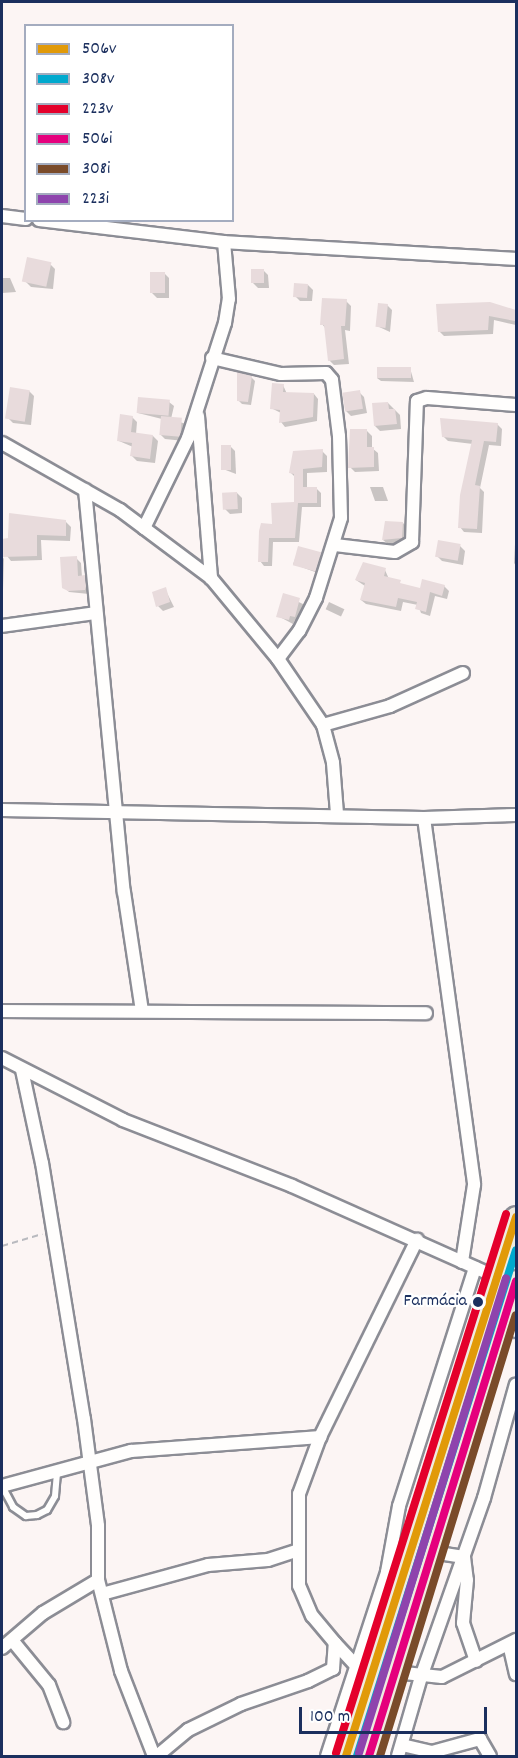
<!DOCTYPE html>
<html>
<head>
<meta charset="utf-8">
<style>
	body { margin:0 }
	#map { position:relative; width:518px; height:1758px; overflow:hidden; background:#fcf5f4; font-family:Dekko,sans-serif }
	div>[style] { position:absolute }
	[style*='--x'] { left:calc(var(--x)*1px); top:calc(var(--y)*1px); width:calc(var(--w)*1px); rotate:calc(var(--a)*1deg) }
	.shadow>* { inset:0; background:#0003; transform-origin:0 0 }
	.building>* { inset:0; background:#e8dbdc; transform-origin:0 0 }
	.path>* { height:2px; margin-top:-1px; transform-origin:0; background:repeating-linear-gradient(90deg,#b9babf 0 6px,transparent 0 10.5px) }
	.roads { filter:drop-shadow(2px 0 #8c8d95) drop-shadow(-2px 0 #8c8d95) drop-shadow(0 2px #8c8d95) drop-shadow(0 -2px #8c8d95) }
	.service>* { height:6px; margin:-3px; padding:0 3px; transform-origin:3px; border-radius:3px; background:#fffefd }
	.minor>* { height:12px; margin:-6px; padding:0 6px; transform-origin:6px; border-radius:6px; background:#fffefd }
	.primary>* { height:20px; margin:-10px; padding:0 10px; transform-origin:10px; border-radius:10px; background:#efece0 }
	.bus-1>* { height:8px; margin:-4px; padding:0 4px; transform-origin:4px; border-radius:4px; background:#e19a09 }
	.bus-2>* { height:8px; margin:-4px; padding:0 4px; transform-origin:4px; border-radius:4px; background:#00a9ce }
	.bus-3>* { height:8px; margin:-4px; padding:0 4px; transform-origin:4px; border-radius:4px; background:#e4002b }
	.bus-4>* { height:8px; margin:-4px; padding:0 4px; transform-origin:4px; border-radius:4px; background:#e5007d }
	.bus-5>* { height:8px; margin:-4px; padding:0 4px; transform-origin:4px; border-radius:4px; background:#7a4b2a }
	.bus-6>* { height:8px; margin:-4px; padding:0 4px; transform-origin:4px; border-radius:4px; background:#8e44ad }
	.dots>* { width:16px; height:16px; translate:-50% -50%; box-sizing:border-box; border:3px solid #fff; border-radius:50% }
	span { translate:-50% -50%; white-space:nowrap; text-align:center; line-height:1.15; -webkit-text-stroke:4.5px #fff; paint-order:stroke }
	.bus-label { font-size:18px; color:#1b2f5e }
	.right { translate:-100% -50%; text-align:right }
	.frame { position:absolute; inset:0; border:3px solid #1b2f5e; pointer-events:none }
	.legend { position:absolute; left:24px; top:24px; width:210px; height:198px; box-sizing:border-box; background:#fff; border:2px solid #a4acbf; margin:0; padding:8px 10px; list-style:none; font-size:18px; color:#1b2f5e }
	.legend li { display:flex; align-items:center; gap:12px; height:30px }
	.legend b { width:30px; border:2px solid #a4acbf }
	.scale { position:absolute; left:299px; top:1707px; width:188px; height:27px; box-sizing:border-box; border:3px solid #1b2f5e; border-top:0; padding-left:8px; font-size:18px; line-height:21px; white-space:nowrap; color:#1b2f5e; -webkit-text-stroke:4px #fff; paint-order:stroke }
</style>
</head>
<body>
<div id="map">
	<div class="shadow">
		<div style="clip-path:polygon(50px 264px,55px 269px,53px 289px,31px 287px,26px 282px)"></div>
		<div style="clip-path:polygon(263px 270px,268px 275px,269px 288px,258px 288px,253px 283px)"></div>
		<div style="clip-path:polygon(164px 273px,169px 278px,169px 298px,157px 298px,152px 293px)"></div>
		<div style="clip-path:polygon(2px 278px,10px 278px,16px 292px,2px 293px)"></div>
		<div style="clip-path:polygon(308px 285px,313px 290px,312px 301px,300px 301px,295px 296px)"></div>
		<div style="clip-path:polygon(346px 301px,351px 306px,350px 331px,345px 330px,349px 364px,334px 365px,329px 360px,326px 329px,322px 324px)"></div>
		<div style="clip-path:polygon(471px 303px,516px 312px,516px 325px,494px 320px,493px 334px,444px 336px,439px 331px)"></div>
		<div style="clip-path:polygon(387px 305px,392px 310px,390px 332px,377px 326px)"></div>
		<div style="clip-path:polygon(410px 368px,414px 382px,381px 381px,377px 378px)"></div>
		<div style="clip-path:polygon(251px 377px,255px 381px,251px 405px,242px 404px,238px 400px)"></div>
		<div style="clip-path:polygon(283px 385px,287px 394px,314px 394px,318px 399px,317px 421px,285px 427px,281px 422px,281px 413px,271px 408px)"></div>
		<div style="clip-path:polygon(29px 391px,34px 396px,31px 425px,13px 423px,8px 418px)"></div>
		<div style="clip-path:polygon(359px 392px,364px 397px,367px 413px,351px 416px,346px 411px)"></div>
		<div style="clip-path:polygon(169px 402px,174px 406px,171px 419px,186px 424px,184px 441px,165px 439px,160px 434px,162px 419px,138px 413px)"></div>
		<div style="clip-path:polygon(388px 403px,400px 415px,401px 429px,380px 431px,375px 426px)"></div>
		<div style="clip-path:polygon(132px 417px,137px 422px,136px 434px,153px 436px,158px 441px,155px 463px,137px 461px,132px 456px,133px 447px,119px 441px)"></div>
		<div style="clip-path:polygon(497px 424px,502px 429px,501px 446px,489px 445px,480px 488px,484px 492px,482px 533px,464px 532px,460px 527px,473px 444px,448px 441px,443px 436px)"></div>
		<div style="clip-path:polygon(367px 431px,372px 436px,372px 448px,378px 453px,379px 471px,355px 472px,350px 467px)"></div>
		<div style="clip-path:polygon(230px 446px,235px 451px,236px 474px,223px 469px)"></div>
		<div style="clip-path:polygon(322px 451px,327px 456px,327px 472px,307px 473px,307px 488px,316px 488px,321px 493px,321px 507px,302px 507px,299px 542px,273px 542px,272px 566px,264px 566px,260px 561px,273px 525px,295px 503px,295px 477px,291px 473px)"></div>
		<div style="clip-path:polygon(370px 487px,383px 487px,388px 501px,375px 501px)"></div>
		<div style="clip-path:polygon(237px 493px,242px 498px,242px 513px,230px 514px,225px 509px)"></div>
		<div style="clip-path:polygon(10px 515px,66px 522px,71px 527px,70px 541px,41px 540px,42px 560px,11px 561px,7px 556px)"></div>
		<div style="clip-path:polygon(403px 523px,408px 528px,407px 542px,388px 544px,383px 540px)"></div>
		<div style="clip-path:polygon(515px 544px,516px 544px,516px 566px,514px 563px)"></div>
		<div style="clip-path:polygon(460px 546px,465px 551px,463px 565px,442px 561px,437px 556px)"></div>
		<div style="left:299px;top:548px;width:29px;height:17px;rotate:20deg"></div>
		<div style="clip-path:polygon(2px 556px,4px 559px,2px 622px)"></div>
		<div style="clip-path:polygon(76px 558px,81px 563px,82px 577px,89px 582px,89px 594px,69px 592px,64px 587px)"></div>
		<div style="clip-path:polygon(385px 570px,389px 579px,405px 586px,421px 590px,444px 586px,449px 591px,447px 599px,435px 596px,430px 616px,421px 613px,418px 605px,403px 602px,401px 611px,366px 604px,361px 600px,365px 586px,356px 580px)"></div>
		<div style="clip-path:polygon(165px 589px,174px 607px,163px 611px,158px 606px)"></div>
		<div style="clip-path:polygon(284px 595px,305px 605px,300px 621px,295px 620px,293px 624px,278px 616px)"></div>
		<div style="left:329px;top:602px;width:17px;height:8px;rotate:25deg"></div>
	</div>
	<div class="building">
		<div style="left:27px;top:257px;width:25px;height:25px;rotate:12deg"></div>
		<div style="left:251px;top:269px;width:13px;height:14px"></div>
		<div style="left:150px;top:272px;width:15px;height:21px"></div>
		<div style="left:294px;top:283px;width:14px;height:14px;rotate:4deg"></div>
		<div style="clip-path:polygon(322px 298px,347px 299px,345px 326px,341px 326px,344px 359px,328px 361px,324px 325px,320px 325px)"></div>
		<div style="clip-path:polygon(490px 302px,516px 310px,515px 321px,489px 316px,488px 330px,438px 332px,436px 304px)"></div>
		<div style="left:378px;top:303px;width:10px;height:24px;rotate:6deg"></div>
		<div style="left:377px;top:367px;width:34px;height:11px"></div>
		<div style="clip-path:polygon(237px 372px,252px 376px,248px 402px,237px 401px)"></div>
		<div style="clip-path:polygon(272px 383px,284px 384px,283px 392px,314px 393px,313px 417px,279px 423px,280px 410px,270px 409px)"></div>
		<div style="left:10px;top:387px;width:20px;height:32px;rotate:9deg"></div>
		<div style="left:360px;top:390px;width:19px;height:18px;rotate:81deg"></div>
		<div style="left:138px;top:397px;width:32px;height:16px;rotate:5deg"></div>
		<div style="clip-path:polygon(388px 402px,389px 409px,395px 409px,397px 424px,374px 426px,372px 403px)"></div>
		<div style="clip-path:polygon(120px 414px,133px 416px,131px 432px,153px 435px,150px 459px,130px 456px,132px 443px,117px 441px)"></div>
		<div style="left:161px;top:416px;width:21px;height:19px;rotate:5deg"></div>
		<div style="clip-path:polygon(440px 418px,498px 423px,496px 442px,484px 441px,475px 485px,480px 486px,477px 529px,458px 528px,460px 495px,472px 440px,442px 437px)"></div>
		<div style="clip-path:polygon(350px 429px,367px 429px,367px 447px,374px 447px,374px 467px,348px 468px)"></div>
		<div style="left:221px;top:445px;width:10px;height:25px"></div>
		<div style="clip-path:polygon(323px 449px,322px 467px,303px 469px,303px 487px,317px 487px,317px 503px,298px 503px,295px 538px,269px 538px,268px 562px,258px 562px,259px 531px,261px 523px,272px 524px,271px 503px,294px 502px,294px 474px,289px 473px,293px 451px)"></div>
		<div style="left:237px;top:492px;width:17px;height:15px;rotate:87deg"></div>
		<div style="clip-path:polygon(9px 513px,66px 520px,66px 536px,37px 535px,37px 556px,2px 557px,2px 539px,8px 538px)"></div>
		<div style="clip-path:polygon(385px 521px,403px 522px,402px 538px,382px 540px)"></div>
		<div style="left:438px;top:540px;width:23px;height:17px;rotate:10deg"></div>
		<div style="left:298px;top:546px;width:24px;height:20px;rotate:15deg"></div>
		<div style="clip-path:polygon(77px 556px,78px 576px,85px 575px,86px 586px,85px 590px,68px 591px,62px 588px,60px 557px)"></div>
		<div style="clip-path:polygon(363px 562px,386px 568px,384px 576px,401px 580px,400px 583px,420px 588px,422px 579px,445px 585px,442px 596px,430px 592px,426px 612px,415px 609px,417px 602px,398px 598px,396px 607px,360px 600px,365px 583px,355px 580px)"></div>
		<div style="clip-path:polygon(166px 587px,170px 602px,156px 607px,152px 592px)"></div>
		<div style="clip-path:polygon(283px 593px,300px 598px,295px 617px,290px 616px,289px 620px,276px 617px)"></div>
	</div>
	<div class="path">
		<div style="--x:2;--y:1246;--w:42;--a:-16.7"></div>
	</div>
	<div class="roads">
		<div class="service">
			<div style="--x:2;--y:1486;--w:24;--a:62"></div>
			<div style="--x:13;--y:1507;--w:16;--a:35"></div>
			<div style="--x:26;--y:1516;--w:11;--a:-5"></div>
			<div style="--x:37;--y:1515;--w:11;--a:-27"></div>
			<div style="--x:47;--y:1510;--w:16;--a:-60"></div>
			<div style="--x:55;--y:1496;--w:25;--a:-85"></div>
		</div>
		<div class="minor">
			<div style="--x:2;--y:216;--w:24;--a:7"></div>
			<div style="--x:39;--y:220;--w:186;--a:6.8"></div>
			<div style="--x:224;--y:242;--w:292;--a:3.3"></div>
			<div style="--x:212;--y:358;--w:71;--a:13.1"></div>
			<div style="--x:281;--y:374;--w:45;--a:-1.3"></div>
			<div style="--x:326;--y:373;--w:9;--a:49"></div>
			<div style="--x:332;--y:380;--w:56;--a:82.9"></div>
			<div style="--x:339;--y:436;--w:82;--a:88.6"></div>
			<div style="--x:341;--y:518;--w:84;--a:107.4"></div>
			<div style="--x:316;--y:598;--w:37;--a:117"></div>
			<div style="--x:299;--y:631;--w:35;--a:127"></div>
			<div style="--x:198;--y:416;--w:163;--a:85.4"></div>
			<div style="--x:2;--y:443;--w:136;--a:29.6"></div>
			<div style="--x:120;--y:510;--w:114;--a:36.8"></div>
			<div style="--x:211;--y:578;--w:105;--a:50.4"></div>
			<div style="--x:278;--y:659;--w:80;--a:55.7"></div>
			<div style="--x:323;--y:725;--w:39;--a:75"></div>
			<div style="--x:333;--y:763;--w:51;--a:85.5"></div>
			<div style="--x:85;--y:490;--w:404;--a:84.5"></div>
			<div style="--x:124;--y:892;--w:120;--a:81.4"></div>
			<div style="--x:144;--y:528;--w:100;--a:-63.9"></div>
			<div style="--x:188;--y:438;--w:121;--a:-72.2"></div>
			<div style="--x:225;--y:323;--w:24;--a:-81"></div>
			<div style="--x:229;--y:299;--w:57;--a:-95"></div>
			<div style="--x:335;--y:545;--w:60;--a:6.7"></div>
			<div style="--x:395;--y:552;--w:20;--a:-30"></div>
			<div style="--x:412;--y:542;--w:141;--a:-88"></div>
			<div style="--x:417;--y:401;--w:10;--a:-17"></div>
			<div style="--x:427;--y:398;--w:89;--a:4.5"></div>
			<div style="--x:2;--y:626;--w:95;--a:-7.9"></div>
			<div style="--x:323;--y:725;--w:70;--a:-15.8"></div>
			<div style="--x:390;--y:706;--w:80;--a:-24.3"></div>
			<div style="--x:2;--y:810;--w:422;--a:1.1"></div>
			<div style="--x:424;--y:818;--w:92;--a:-1.9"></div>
			<div style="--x:424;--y:818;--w:370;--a:82.2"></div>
			<div style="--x:474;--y:1185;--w:78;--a:98.9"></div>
			<div style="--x:2;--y:1011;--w:424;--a:0.3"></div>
			<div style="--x:2;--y:1058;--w:136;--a:27.1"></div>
			<div style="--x:123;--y:1120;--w:181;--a:21.3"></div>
			<div style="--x:292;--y:1186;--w:223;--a:24"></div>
			<div style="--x:22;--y:1070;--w:95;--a:77.9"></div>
			<div style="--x:42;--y:1163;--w:259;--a:80.7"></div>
			<div style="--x:84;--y:1419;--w:108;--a:82.5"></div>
			<div style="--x:98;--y:1526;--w:54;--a:90"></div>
			<div style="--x:98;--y:1580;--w:94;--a:75.8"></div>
			<div style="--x:121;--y:1671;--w:91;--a:68.8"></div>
			<div style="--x:503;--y:1324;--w:15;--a:28"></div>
			<div style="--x:2;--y:1486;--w:134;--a:-15.2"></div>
			<div style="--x:131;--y:1451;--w:190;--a:-4.2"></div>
			<div style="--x:432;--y:1552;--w:32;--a:9"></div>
			<div style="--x:464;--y:1557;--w:23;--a:83"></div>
			<div style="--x:467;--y:1580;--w:43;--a:95.3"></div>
			<div style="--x:463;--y:1623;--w:40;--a:71.1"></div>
			<div style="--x:102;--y:1594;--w:110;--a:-15.3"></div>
			<div style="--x:208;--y:1565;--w:60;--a:-4.8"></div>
			<div style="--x:268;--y:1560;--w:32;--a:-18"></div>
			<div style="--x:12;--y:1640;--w:58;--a:50.6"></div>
			<div style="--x:49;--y:1685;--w:40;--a:69"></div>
			<div style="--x:335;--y:1643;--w:37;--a:47"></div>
			<div style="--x:509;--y:1644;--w:31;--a:77"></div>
			<div style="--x:2;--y:1648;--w:54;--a:-40.5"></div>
			<div style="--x:43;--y:1613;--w:64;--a:-31"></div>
			<div style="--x:395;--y:1672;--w:47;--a:6.1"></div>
			<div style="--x:442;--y:1677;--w:83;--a:-26.6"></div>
			<div style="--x:402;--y:1745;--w:31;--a:13"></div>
			<div style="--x:432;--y:1752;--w:50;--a:-15.2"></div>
			<div style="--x:480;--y:1739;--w:20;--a:60"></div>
			<div style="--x:157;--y:1756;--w:40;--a:-40"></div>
			<div style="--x:188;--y:1730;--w:59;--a:-26.1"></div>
			<div style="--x:241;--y:1704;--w:71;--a:-18.9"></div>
			<div style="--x:308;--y:1681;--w:28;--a:-26"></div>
			<div style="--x:333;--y:1669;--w:26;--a:-86"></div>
			<div style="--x:335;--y:1643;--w:35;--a:-130"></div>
			<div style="--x:312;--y:1616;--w:33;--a:-113"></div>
			<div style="--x:299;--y:1586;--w:92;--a:-90"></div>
			<div style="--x:299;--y:1494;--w:61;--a:-69.8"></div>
			<div style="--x:320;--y:1437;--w:220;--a:-63.8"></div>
			<div style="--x:327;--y:1756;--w:194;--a:-71.9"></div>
			<div style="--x:387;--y:1572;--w:67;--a:-79.7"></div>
			<div style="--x:399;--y:1506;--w:250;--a:-72.3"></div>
			<div style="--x:398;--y:1756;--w:82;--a:-73.8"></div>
			<div style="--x:421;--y:1677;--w:190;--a:-70.6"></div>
			<div style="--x:484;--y:1498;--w:118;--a:-74.3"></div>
		</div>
		<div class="primary">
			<div style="--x:346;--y:1756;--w:565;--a:-72.49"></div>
			<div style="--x:369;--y:1756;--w:497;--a:-72.8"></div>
		</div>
	</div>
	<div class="bus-1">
		<div style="--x:346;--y:1756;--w:565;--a:-72.49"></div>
	</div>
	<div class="bus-2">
		<div style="--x:357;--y:1756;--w:530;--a:-72.56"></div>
	</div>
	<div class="bus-3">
		<div style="--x:336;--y:1753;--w:565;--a:-72.49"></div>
	</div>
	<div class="bus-4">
		<div style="--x:369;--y:1756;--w:497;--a:-72.8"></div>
	</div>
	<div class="bus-5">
		<div style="--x:380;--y:1756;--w:461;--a:-72.9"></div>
	</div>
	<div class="bus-6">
		<div style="--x:359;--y:1753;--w:497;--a:-72.8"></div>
	</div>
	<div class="dots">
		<div style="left:478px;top:1302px;background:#1b2f5e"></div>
	</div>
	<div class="bus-label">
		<span class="right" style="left:467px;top:1302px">Farmácia</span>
	</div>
	<div class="frame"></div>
	<ul class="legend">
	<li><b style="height:8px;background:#e19a09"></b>506v</li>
	<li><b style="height:8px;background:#00a9ce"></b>308v</li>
	<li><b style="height:8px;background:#e4002b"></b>223v</li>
	<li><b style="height:8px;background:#e5007d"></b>506i</li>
	<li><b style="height:8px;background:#7a4b2a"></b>308i</li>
	<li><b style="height:8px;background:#8e44ad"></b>223i</li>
	</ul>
	<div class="scale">100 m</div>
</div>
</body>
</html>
